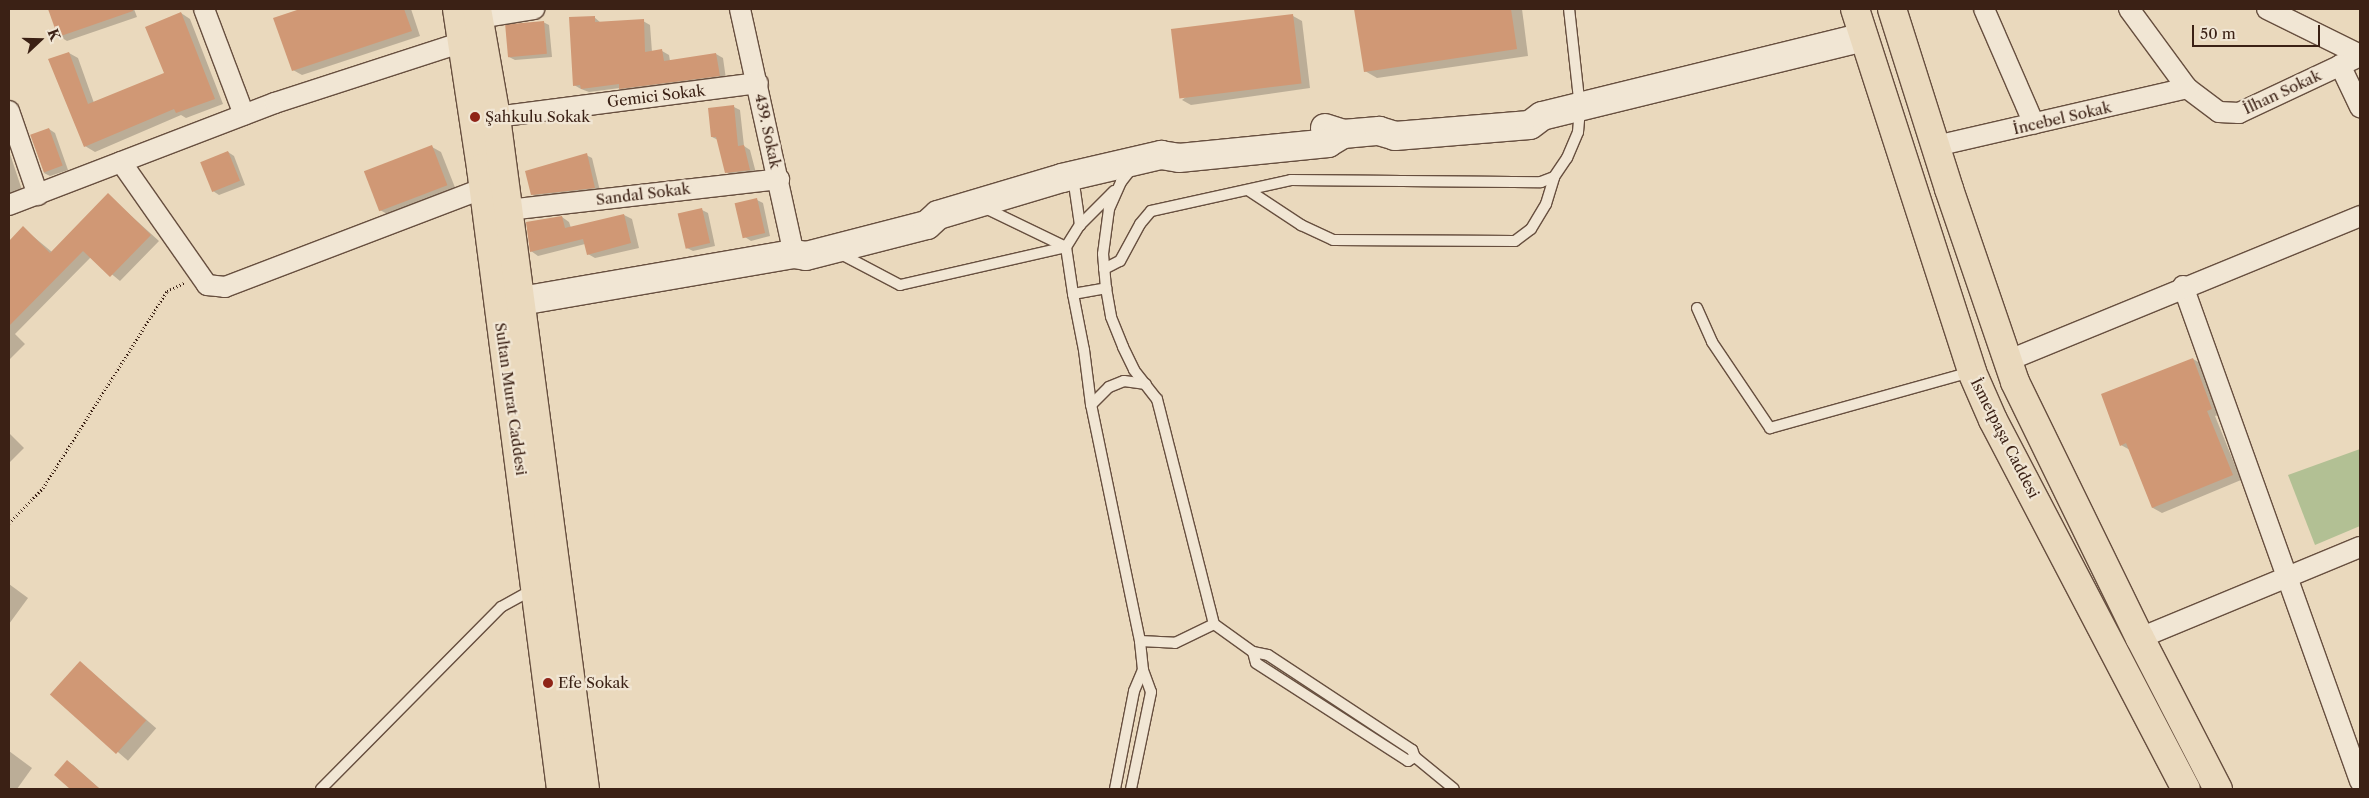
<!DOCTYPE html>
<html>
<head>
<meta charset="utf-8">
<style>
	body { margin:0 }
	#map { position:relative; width:2369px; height:798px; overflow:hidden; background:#ead9bd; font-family:"Libre Caslon Text",serif }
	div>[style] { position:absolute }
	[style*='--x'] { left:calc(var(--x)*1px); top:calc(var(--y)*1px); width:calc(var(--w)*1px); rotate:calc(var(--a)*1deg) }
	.green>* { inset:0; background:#b2c094 }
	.shadow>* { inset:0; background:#0003; transform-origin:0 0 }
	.building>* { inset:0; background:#d09875; transform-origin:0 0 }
	.path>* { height:3px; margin-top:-1.5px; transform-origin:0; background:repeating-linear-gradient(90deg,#3b2115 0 1px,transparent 0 3.5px) }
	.roads { filter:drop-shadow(1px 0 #674f3f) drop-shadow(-1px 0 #674f3f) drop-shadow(0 1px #674f3f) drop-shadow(0 -1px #674f3f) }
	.service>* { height:10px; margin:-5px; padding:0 5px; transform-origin:5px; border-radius:5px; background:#f1e6d4 }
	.minor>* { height:20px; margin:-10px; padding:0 10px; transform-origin:10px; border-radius:10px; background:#f1e6d4 }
	.secondary>* { height:28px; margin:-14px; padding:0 14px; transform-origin:14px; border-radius:14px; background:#f1e6d4 }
	.primary>* { height:28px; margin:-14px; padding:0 14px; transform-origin:14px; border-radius:14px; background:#ead9bd }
	.dots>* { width:14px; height:14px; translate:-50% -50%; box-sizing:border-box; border:2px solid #f1e6d4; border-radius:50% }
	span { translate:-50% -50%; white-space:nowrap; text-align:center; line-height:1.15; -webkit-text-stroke:4.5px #f1e6d4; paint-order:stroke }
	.street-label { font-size:15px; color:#3b2115 }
	.poi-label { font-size:15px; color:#3b2115 }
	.left { translate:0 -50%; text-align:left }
	.frame { position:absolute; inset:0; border:10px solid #3b2115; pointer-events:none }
	.north { position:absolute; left:15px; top:15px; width:50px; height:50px; -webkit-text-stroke:4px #f1e6d4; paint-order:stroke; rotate:69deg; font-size:14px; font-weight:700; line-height:20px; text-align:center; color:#3b2115 }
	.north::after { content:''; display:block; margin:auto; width:18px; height:22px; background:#3b2115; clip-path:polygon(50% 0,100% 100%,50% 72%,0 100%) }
	.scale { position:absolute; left:2192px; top:25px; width:128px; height:22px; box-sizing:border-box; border:2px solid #3b2115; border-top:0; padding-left:6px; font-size:15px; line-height:18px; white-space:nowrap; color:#3b2115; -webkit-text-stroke:4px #f1e6d4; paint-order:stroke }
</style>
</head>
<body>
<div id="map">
	<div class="green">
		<div style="clip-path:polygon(2360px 449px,2360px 526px,2315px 545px,2288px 475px)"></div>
	</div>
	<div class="shadow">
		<div style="clip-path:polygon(49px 9px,134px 9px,137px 17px,67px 41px,59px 36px)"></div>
		<div style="clip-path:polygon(303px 9px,411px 9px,420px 36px,302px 75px,293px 70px,274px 19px)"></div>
		<div style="clip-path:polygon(1355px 9px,1522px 9px,1528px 56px,1377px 78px,1365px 71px)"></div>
		<div style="clip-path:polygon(181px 13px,190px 19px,223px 104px,186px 118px,181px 115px,95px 152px,85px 146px,69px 53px,78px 58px,94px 103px,165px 74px)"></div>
		<div style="clip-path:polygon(1293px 16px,1302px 21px,1310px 88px,1191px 105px,1182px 100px)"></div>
		<div style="clip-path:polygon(594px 17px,601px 23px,643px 21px,650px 25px,652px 52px,662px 51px,669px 55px,670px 61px,716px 54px,723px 58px,726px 79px,628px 92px,620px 88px,589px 92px,581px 89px,574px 85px)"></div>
		<div style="clip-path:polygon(543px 22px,549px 25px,552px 57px,515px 60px,509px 57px)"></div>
		<div style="clip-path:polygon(734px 107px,740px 110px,744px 146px,750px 150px,756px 173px,732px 176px,726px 172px,718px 140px,712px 137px)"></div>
		<div style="clip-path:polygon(49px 129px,55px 133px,68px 170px,50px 176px,44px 173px)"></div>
		<div style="clip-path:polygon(432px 147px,441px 152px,456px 190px,389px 215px,380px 210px)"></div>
		<div style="clip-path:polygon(9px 151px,22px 190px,9px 194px)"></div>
		<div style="clip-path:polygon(228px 152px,234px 156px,245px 185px,219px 195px,213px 191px)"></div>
		<div style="clip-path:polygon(586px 155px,592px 158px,600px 191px,538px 198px,532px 195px)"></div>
		<div style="clip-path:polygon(108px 195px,159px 241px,120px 281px,91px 257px,15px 334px,25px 344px,9px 360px,9px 243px,23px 228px,52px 252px)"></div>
		<div style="clip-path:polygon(757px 200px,763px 203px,770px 236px,751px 241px,745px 237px)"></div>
		<div style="clip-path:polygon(702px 210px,708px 213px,715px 246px,693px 251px,687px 248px)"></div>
		<div style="clip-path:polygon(624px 215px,632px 219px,639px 248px,595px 258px,588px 254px,585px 244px,538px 256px,531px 251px,562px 217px,569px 222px,571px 228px)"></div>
		<div style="clip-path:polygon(2193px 359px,2202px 364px,2221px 414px,2215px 416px,2241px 480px,2162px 513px,2153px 508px,2130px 450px,2121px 445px)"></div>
		<div style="clip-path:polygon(9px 433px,24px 448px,9px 463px)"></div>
		<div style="clip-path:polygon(9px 584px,28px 598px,9px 624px)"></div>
		<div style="left:80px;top:662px;width:101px;height:43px;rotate:41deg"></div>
		<div style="clip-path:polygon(9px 751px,32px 768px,17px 789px,9px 789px)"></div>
		<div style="clip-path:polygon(68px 762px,73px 765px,100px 789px,72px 789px,56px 775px)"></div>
	</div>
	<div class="building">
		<div style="clip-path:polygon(48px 9px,133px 9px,133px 11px,58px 37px)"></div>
		<div style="clip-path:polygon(300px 9px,404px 9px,412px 31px,292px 71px,273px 18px)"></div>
		<div style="clip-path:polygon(1354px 9px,1511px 9px,1517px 49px,1364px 72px)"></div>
		<div style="clip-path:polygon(181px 12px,215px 99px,176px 113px,174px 109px,84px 147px,48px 59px,69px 52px,88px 104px,164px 73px,145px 27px)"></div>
		<div style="left:1293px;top:14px;width:70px;height:123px;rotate:83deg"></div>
		<div style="clip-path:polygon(595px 16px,595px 22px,644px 19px,645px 52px,662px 49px,664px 61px,716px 53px,720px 76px,619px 89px,619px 84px,581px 89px,580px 85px,573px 86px,569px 17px)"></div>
		<div style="left:544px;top:21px;width:33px;height:39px;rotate:85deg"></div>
		<div style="clip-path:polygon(734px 105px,738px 146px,744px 145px,750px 170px,725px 173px,716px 137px,711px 137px,708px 108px)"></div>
		<div style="left:49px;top:128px;width:40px;height:20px;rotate:70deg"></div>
		<div style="left:432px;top:145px;width:43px;height:73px;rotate:69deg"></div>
		<div style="left:228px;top:151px;width:32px;height:30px;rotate:68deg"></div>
		<div style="clip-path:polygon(587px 153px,595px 188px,531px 195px,525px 171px)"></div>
		<div style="clip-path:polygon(108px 193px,151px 235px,110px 277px,83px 251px,9px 326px,9px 241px,23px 226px,50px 253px)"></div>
		<div style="left:757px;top:198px;width:36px;height:23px;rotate:77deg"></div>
		<div style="left:702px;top:208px;width:36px;height:25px;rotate:77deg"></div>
		<div style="clip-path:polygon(624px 214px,631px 243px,587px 255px,583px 239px,530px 252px,526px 222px,562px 216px,565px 228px)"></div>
		<div style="clip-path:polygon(2193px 358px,2212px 409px,2207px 411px,2233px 475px,2152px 508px,2126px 443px,2120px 446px,2101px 394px)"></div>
		<div style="left:80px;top:661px;width:89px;height:45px;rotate:42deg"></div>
		<div style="clip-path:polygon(67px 760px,100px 789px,70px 789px,54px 775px)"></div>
	</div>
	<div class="path">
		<div style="--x:9;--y:523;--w:49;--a:-45.8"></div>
		<div style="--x:43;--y:488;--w:233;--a:-57.8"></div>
		<div style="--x:167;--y:291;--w:19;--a:-25"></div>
	</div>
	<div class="roads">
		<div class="service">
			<div style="--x:1132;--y:168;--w:18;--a:128"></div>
			<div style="--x:1121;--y:182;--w:30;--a:114"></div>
			<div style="--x:1109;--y:209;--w:45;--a:97.6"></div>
			<div style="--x:1103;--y:254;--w:34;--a:85"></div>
			<div style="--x:1106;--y:288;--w:29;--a:80"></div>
			<div style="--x:1111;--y:317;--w:32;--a:68"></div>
			<div style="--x:1123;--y:347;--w:25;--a:64"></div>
			<div style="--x:1134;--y:370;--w:37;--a:52"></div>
			<div style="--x:1157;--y:399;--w:232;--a:75.8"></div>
			<div style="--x:1214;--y:624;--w:48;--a:35.7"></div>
			<div style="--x:1253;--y:652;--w:15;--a:11"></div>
			<div style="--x:1268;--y:655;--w:173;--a:33.4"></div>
			<div style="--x:1412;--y:750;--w:8;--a:67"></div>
			<div style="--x:1415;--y:757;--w:50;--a:39.4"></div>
			<div style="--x:1073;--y:177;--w:49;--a:81.7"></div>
			<div style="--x:1248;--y:190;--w:64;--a:33.4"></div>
			<div style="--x:1301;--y:225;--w:35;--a:25"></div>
			<div style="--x:1333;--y:240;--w:182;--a:0.3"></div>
			<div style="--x:1515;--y:241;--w:20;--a:-37"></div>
			<div style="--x:1531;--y:229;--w:29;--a:-59"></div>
			<div style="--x:1546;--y:204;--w:28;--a:-73"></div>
			<div style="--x:983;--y:207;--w:92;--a:25.7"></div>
			<div style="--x:1066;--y:247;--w:48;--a:81.5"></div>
			<div style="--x:1073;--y:294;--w:34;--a:-10"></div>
			<div style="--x:839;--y:253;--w:69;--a:27.7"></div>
			<div style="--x:900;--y:285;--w:170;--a:-12.9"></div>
			<div style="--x:1066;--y:247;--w:26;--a:-58"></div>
			<div style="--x:1080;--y:225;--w:48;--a:-45"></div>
			<div style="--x:1104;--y:269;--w:18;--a:-27"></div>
			<div style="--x:1120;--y:261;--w:42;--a:-61.6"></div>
			<div style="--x:1140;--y:224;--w:17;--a:-50"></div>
			<div style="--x:1151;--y:211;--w:143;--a:-12.5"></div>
			<div style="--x:1291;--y:180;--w:250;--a:0.5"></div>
			<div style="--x:1541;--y:182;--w:14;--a:-21"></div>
			<div style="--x:1554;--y:177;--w:23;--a:-56"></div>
			<div style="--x:1567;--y:158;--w:28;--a:-67"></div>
			<div style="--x:1578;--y:132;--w:24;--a:-85"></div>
			<div style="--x:1580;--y:108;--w:100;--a:-96.3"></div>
			<div style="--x:1073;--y:294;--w:57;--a:78.9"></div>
			<div style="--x:1084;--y:350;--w:55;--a:82.7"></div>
			<div style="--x:1697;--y:308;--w:37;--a:66"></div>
			<div style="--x:1712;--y:342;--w:104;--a:56"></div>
			<div style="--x:1770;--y:428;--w:209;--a:-15.6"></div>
			<div style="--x:1140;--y:641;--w:241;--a:-101.7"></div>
			<div style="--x:1091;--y:405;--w:25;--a:-45"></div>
			<div style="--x:1109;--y:387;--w:16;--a:-22"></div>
			<div style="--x:1124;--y:381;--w:22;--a:8"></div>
			<div style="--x:1253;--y:652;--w:11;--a:75"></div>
			<div style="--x:1256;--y:663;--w:181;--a:32.8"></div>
			<div style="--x:1408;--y:761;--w:8;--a:-30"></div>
			<div style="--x:321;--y:789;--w:256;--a:-45.3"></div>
			<div style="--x:501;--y:607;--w:37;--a:-29"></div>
			<div style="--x:1115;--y:789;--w:100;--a:-79"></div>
			<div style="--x:1134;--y:691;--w:23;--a:-67"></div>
			<div style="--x:1131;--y:789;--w:99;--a:-78.3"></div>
			<div style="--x:1151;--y:692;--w:23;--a:-110"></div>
			<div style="--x:1143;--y:670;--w:29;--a:-96"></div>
			<div style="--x:1140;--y:641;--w:35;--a:3"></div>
			<div style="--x:1175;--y:643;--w:43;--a:-26"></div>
		</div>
		<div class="minor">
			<div style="--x:204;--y:9;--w:113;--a:69.3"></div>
			<div style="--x:740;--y:9;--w:251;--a:77.6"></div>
			<div style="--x:1984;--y:9;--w:125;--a:66.5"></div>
			<div style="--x:2129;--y:9;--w:98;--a:53.7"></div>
			<div style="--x:2187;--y:88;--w:40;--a:37"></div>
			<div style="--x:2219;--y:112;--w:20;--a:3"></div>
			<div style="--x:2239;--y:113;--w:134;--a:-25.2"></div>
			<div style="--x:2267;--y:9;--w:104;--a:26.3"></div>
			<div style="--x:479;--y:18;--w:56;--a:-9.3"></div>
			<div style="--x:2340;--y:65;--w:47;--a:64.5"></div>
			<div style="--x:9;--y:111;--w:89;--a:71"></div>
			<div style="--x:496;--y:117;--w:264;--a:-7.4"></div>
			<div style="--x:1936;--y:146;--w:258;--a:-13"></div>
			<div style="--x:121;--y:162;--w:150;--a:55"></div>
			<div style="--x:207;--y:285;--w:18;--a:6"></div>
			<div style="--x:225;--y:287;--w:277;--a:-20.9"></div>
			<div style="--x:9;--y:205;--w:285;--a:-21"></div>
			<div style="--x:275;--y:103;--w:198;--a:-18"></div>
			<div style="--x:508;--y:210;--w:273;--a:-6.5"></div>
			<div style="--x:2183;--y:286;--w:526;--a:70.32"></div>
			<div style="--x:2007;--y:361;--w:382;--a:-22.3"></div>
			<div style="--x:2140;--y:638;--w:238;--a:-22.5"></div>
		</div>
		<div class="secondary">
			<div style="--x:1325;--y:128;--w:19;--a:18"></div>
			<div style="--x:1343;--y:134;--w:36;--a:-5"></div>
			<div style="--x:1379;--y:131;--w:17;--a:17"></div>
			<div style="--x:1395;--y:136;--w:135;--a:-4.7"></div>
			<div style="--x:1530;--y:125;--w:15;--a:-37"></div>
			<div style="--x:1542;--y:116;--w:331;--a:-13.8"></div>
			<div style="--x:521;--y:301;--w:277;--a:-9.8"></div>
			<div style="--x:794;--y:254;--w:12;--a:9"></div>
			<div style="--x:806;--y:256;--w:125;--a:-14.4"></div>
			<div style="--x:927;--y:225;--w:15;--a:-42"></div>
			<div style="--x:938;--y:215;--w:129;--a:-16.6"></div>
			<div style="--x:1062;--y:178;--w:102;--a:-13.1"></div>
			<div style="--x:1161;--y:155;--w:18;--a:9"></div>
			<div style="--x:1179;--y:158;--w:150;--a:-5.7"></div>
			<div style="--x:1328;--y:143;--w:17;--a:-31"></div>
		</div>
		<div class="primary">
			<div style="--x:457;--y:9;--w:161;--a:81.4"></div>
			<div style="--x:481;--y:168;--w:626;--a:82.66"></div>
			<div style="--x:477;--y:9;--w:110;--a:80"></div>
			<div style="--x:496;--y:117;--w:678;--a:82.46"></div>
			<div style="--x:1855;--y:9;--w:381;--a:72.1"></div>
			<div style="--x:1972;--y:372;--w:52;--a:66.4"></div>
			<div style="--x:1993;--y:420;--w:416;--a:62.4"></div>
			<div style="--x:1892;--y:9;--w:189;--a:72.4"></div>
			<div style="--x:1949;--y:189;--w:204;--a:71.1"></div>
			<div style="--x:2015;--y:382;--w:285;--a:64"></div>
			<div style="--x:2140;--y:638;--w:170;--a:62.7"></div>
		</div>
	</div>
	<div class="dots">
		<div style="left:475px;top:117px;background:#8f2418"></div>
		<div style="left:548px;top:683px;background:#8f2418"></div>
	</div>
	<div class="street-label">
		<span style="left:2282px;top:92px;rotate:-25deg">İlhan Sokak</span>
		<span style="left:656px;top:96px;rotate:-7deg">Gemici Sokak</span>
		<span style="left:2062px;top:118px;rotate:-13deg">İncebel Sokak</span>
		<span style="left:768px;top:131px;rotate:78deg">439. Sokak</span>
		<span style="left:643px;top:194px;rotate:-7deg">Sandal Sokak</span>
		<span style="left:511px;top:399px;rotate:82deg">Sultan Murat Caddesi</span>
		<span style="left:2005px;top:438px;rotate:63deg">İsmetpaşa Caddesi</span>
	</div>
	<div class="poi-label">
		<span class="left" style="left:485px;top:117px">Şahkulu Sokak</span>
		<span class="left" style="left:558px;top:683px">Efe Sokak</span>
	</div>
	<div class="frame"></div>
	<div class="north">K</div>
	<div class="scale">50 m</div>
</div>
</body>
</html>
